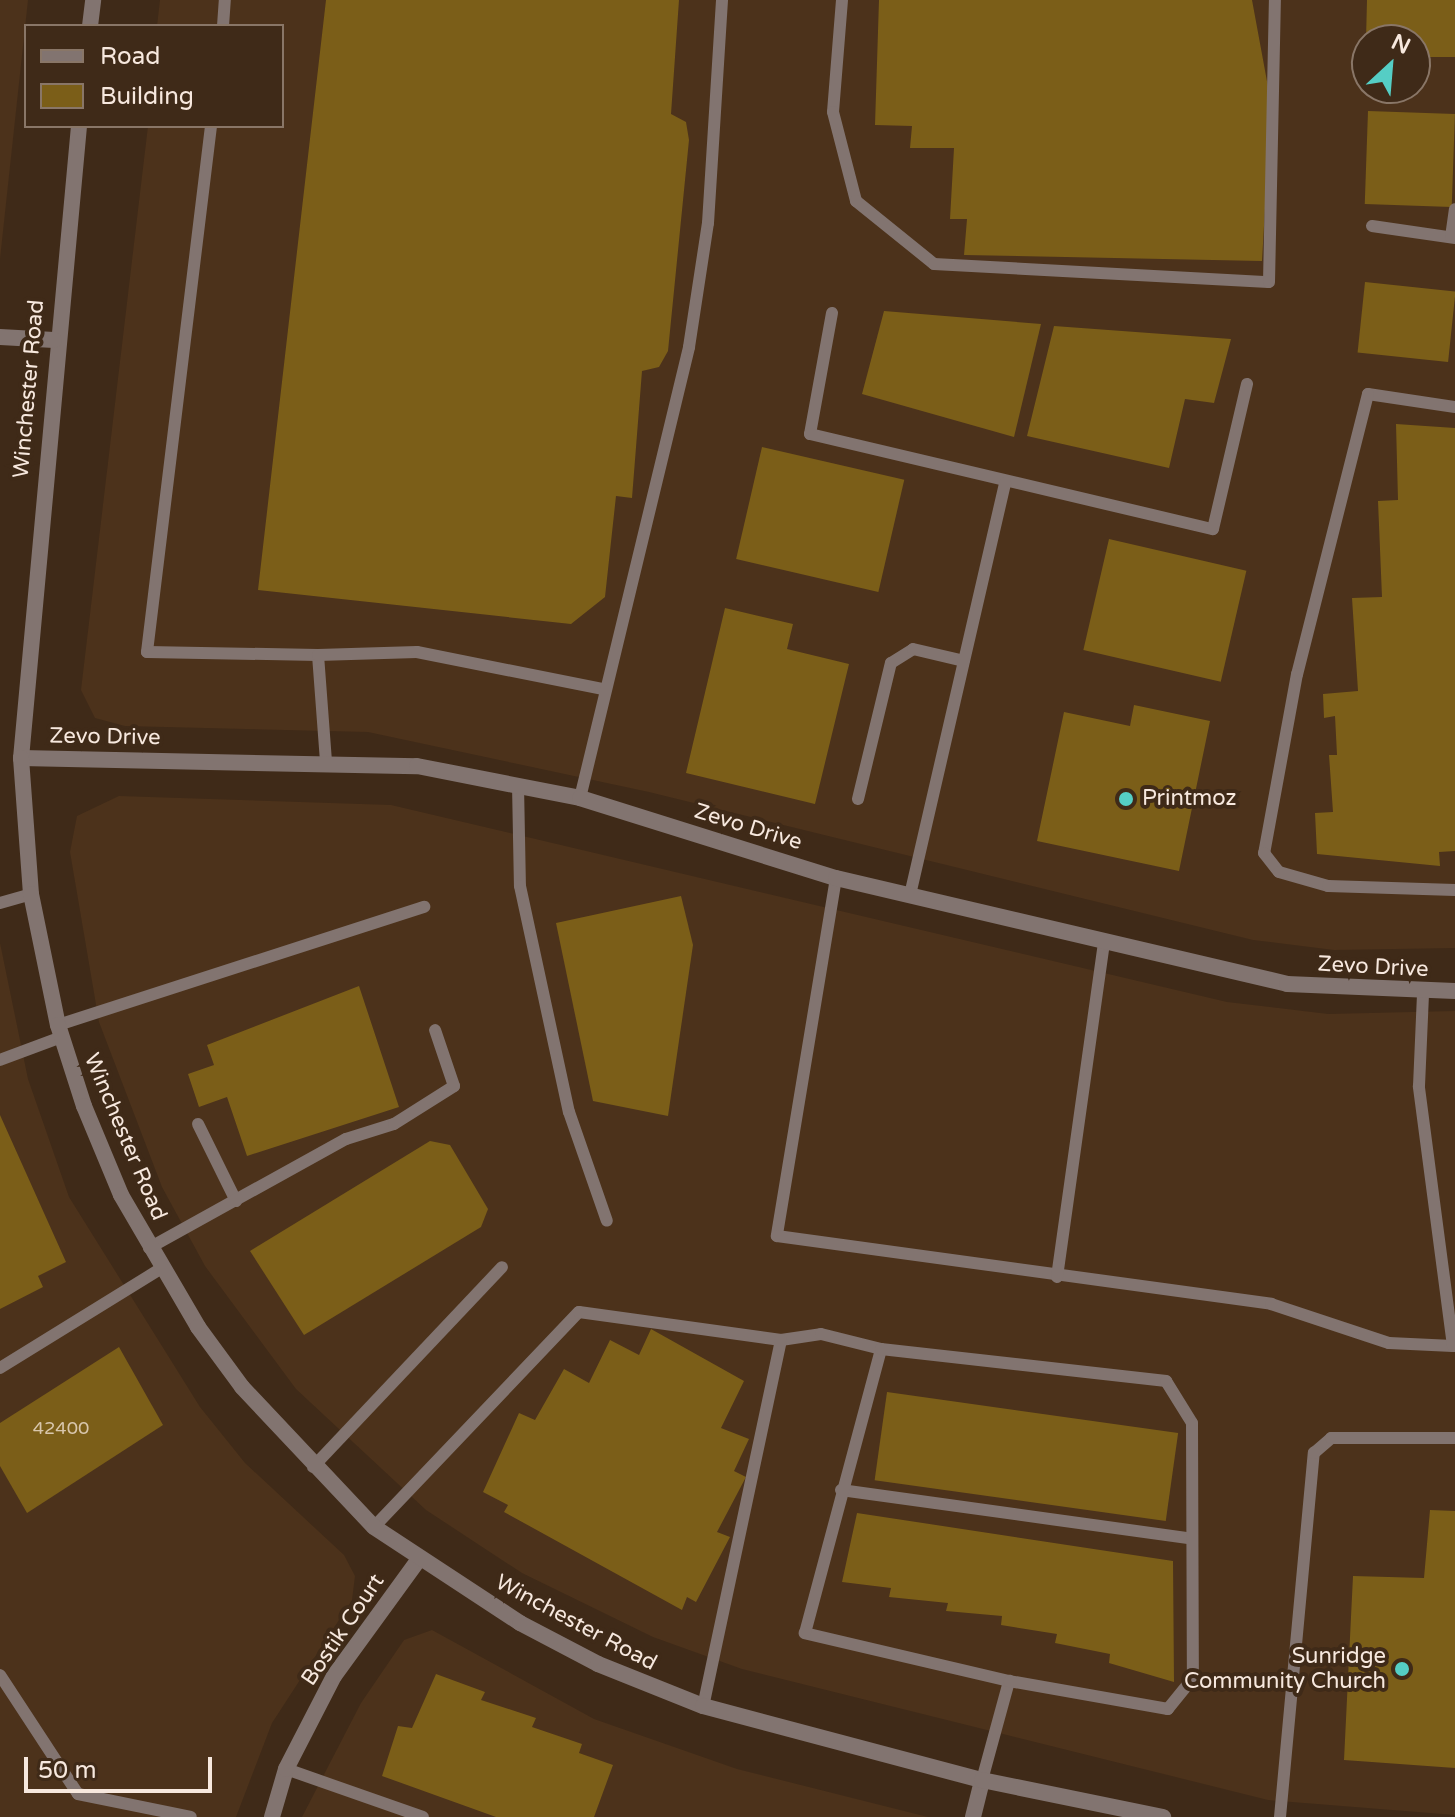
<!DOCTYPE html>
<html>
<head>
<meta charset="utf-8">
<style>
	body { margin:0 }
	#map { position:relative; width:1455px; height:1817px; overflow:hidden; background:#3f2a18; font-family:"Varela Round",sans-serif }
	div>[style] { position:absolute }
	[style*='--x'] { left:calc(var(--x)*1px); top:calc(var(--y)*1px); width:calc(var(--w)*1px); rotate:calc(var(--a)*1deg) }
	.built>* { inset:0; background:#4c321b }
	.building>* { inset:0; background:#7b5e18; transform-origin:0 0 }
	.service>* { height:12px; margin:-6px; padding:0 6px; transform-origin:6px; border-radius:6px; background:#827470 }
	.minor>* { height:16px; margin:-8px; padding:0 8px; transform-origin:8px; border-radius:8px; background:#827470 }
	.tertiary>* { height:16px; margin:-8px; padding:0 8px; transform-origin:8px; border-radius:8px; background:#827470 }
	.dots>* { width:22px; height:22px; translate:-50% -50%; box-sizing:border-box; border:4px solid #3f2a18; border-radius:50% }
	span { translate:-50% -50%; white-space:nowrap; text-align:center; line-height:1.15; -webkit-text-stroke:8px #3f2a18; paint-order:stroke }
	.number-label { font-size:18px; color:#d8c6ac }
	.number-label span { -webkit-text-stroke-width:0 }
	.street-label { font-size:22px; color:#f7e8de }
	.poi-label { font-size:22px; color:#f7e8de }
	.left { translate:0 -50%; text-align:left }
	.right { translate:-100% -50%; text-align:right }
	.legend { position:absolute; left:24px; top:24px; width:260px; height:104px; box-sizing:border-box; background:#3f2a18; border:2px solid #897667; margin:0; padding:10px 14px; list-style:none; font-size:24px; color:#f7e8de }
	.legend li { display:flex; align-items:center; gap:16px; height:40px }
	.legend b { width:40px; border:2px solid #897667 }
	.north { position:absolute; left:1351px; top:24px; width:80px; height:80px; box-sizing:border-box; background:#3f2a18; border:2px solid #897667; border-radius:50%; rotate:26deg; font-size:22px; font-weight:700; line-height:32px; text-align:center; color:#f7e8de }
	.north::after { content:''; display:block; margin:auto; width:28px; height:36px; background:#55cec5; clip-path:polygon(50% 0,100% 100%,50% 72%,0 100%) }
	.scale { position:absolute; left:24px; top:1757px; width:188px; height:36px; box-sizing:border-box; border:4px solid #f7e8de; border-top:0; padding-left:10px; font-size:24px; line-height:28px; white-space:nowrap; color:#f7e8de; -webkit-text-stroke:6px #3f2a18; paint-order:stroke }
</style>
</head>
<body>
<div id="map">
	<div class="built">
		<div style="clip-path:polygon(0 0,28px 0,0 259px)"></div>
		<div style="clip-path:polygon(evenodd,160px 0,1455px 0,1455px 948px,1334px 950px,1253px 940px,649px 792px,368px 732px,125px 726px,95px 718px,81px 690px,148px 126px,282px 126px,282px 26px,157px 26px,160px 0,1367px 40px,1415px 40px,1415px 88px,1367px 88px,1367px 40px)"></div>
		<div style="clip-path:polygon(119px 796px,391px 805px,1227px 1002px,1328px 1014px,1455px 1011px,1455px 1815px,1268px 1800px,742px 1669px,653px 1637px,522px 1573px,426px 1510px,296px 1389px,205px 1266px,162px 1187px,99px 1022px,70px 852px,77px 816px)"></div>
		<div style="clip-path:polygon(0 943px,28px 1079px,69px 1197px,200px 1407px,245px 1463px,344px 1555px,355px 1576px,352px 1600px,272px 1723px,236px 1817px,0 1817px)"></div>
		<div style="clip-path:polygon(432px 1630px,594px 1719px,737px 1769px,928px 1817px,302px 1817px,361px 1703px,404px 1640px)"></div>
	</div>
	<div class="building">
		<div style="clip-path:polygon(326px 0,679px 0,671px 114px,686px 122px,689px 140px,668px 351px,659px 367px,642px 371px,632px 498px,616px 496px,605px 597px,571px 624px,258px 590px)"></div>
		<div style="clip-path:polygon(879px 0,1252px 0,1271px 103px,1262px 261px,964px 255px,967px 219px,950px 219px,954px 148px,910px 148px,912px 126px,875px 125px)"></div>
		<div style="clip-path:polygon(1367px 0,1455px 0,1455px 57px,1415px 57px,1415px 40px,1366px 40px)"></div>
		<div style="left:1368px;top:111px;width:87px;height:93px;rotate:2deg"></div>
		<div style="left:1365px;top:282px;width:91px;height:71px;rotate:6deg"></div>
		<div style="clip-path:polygon(884px 311px,1041px 324px,1014px 437px,862px 394px)"></div>
		<div style="clip-path:polygon(1054px 326px,1231px 339px,1214px 403px,1185px 399px,1169px 468px,1027px 436px)"></div>
		<div style="clip-path:polygon(1396px 424px,1455px 428px,1455px 851px,1439px 852px,1440px 866px,1317px 854px,1315px 813px,1333px 812px,1329px 755px,1337px 755px,1335px 716px,1324px 718px,1323px 694px,1358px 691px,1352px 598px,1382px 597px,1378px 501px,1398px 500px)"></div>
		<div style="left:762px;top:447px;width:146px;height:115px;rotate:13deg"></div>
		<div style="left:1109px;top:539px;width:141px;height:114px;rotate:13deg"></div>
		<div style="clip-path:polygon(725px 608px,793px 624px,787px 649px,849px 664px,815px 804px,686px 773px)"></div>
		<div style="clip-path:polygon(1134px 705px,1210px 721px,1179px 871px,1037px 841px,1064px 712px,1130px 726px)"></div>
		<div style="clip-path:polygon(681px 896px,693px 945px,668px 1116px,593px 1101px,556px 923px)"></div>
		<div style="clip-path:polygon(359px 986px,399px 1107px,247px 1156px,227px 1097px,199px 1107px,188px 1074px,214px 1065px,207px 1045px)"></div>
		<div style="clip-path:polygon(0 1115px,66px 1262px,38px 1276px,43px 1287px,0 1309px)"></div>
		<div style="clip-path:polygon(430px 1141px,450px 1145px,488px 1209px,481px 1227px,304px 1335px,250px 1251px)"></div>
		<div style="clip-path:polygon(651px 1329px,744px 1381px,721px 1428px,749px 1439px,734px 1471px,746px 1477px,717px 1532px,730px 1537px,696px 1602px,687px 1597px,682px 1610px,504px 1512px,508px 1505px,483px 1492px,519px 1413px,535px 1420px,564px 1369px,589px 1383px,610px 1340px,639px 1355px)"></div>
		<div style="clip-path:polygon(119px 1347px,163px 1425px,27px 1513px,0 1466px,0 1423px)"></div>
		<div style="left:887px;top:1392px;width:294px;height:89px;rotate:8deg"></div>
		<div style="clip-path:polygon(1430px 1510px,1455px 1511px,1455px 1768px,1344px 1760px,1353px 1576px,1424px 1578px)"></div>
		<div style="clip-path:polygon(857px 1513px,1173px 1561px,1174px 1682px,1109px 1663px,1110px 1654px,1055px 1643px,1057px 1634px,1001px 1625px,1002px 1616px,946px 1611px,948px 1603px,889px 1597px,891px 1588px,842px 1582px)"></div>
		<div style="clip-path:polygon(436px 1674px,485px 1692px,481px 1700px,536px 1718px,532px 1727px,582px 1744px,579px 1753px,613px 1765px,594px 1817px,496px 1817px,382px 1776px,398px 1726px,412px 1728px)"></div>
	</div>
	<div class="service">
		<div style="--x:842;--y:0;--w:112;--a:94.6"></div>
		<div style="--x:833;--y:112;--w:92;--a:75.5"></div>
		<div style="--x:856;--y:201;--w:100;--a:38.9"></div>
		<div style="--x:934;--y:264;--w:335;--a:3.1"></div>
		<div style="--x:1269;--y:282;--w:282;--a:-88.8"></div>
		<div style="--x:223;--y:26;--w:26;--a:-86"></div>
		<div style="--x:211;--y:126;--w:530;--a:96.94"></div>
		<div style="--x:147;--y:652;--w:171;--a:1"></div>
		<div style="--x:318;--y:655;--w:107;--a:85.7"></div>
		<div style="--x:1372;--y:226;--w:84;--a:8.2"></div>
		<div style="--x:1451;--y:237;--w:28;--a:-82"></div>
		<div style="--x:832;--y:313;--w:123;--a:100.3"></div>
		<div style="--x:810;--y:434;--w:414;--a:13.3"></div>
		<div style="--x:1213;--y:529;--w:149;--a:-76.8"></div>
		<div style="--x:1455;--y:407;--w:88;--a:-171.5"></div>
		<div style="--x:1368;--y:394;--w:289;--a:104.2"></div>
		<div style="--x:1297;--y:674;--w:182;--a:100.4"></div>
		<div style="--x:1264;--y:853;--w:24;--a:52"></div>
		<div style="--x:1279;--y:872;--w:51;--a:15.9"></div>
		<div style="--x:1328;--y:886;--w:127;--a:1.8"></div>
		<div style="--x:318;--y:655;--w:99;--a:-1.7"></div>
		<div style="--x:417;--y:652;--w:190;--a:11.3"></div>
		<div style="--x:518;--y:785;--w:101;--a:88.9"></div>
		<div style="--x:520;--y:886;--w:231;--a:77.8"></div>
		<div style="--x:569;--y:1112;--w:115;--a:70.8"></div>
		<div style="--x:580;--y:798;--w:464;--a:-76.4"></div>
		<div style="--x:689;--y:347;--w:125;--a:-81.3"></div>
		<div style="--x:708;--y:223;--w:223;--a:-86.4"></div>
		<div style="--x:858;--y:799;--w:140;--a:-76.4"></div>
		<div style="--x:891;--y:663;--w:26;--a:-32"></div>
		<div style="--x:913;--y:649;--w:52;--a:13.2"></div>
		<div style="--x:836;--y:878;--w:363;--a:99.4"></div>
		<div style="--x:777;--y:1236;--w:499;--a:7.8"></div>
		<div style="--x:1271;--y:1304;--w:124;--a:18.3"></div>
		<div style="--x:1389;--y:1343;--w:64;--a:2.7"></div>
		<div style="--x:1453;--y:1346;--w:262;--a:-97.5"></div>
		<div style="--x:1419;--y:1086;--w:93;--a:-87.5"></div>
		<div style="--x:910;--y:895;--w:423;--a:-77"></div>
		<div style="--x:0;--y:903;--w:32;--a:-16"></div>
		<div style="--x:58;--y:1025;--w:385;--a:-17.9"></div>
		<div style="--x:0;--y:1060;--w:66;--a:-20.4"></div>
		<div style="--x:198;--y:1124;--w:86;--a:63.7"></div>
		<div style="--x:149;--y:1248;--w:225;--a:-29"></div>
		<div style="--x:346;--y:1139;--w:50;--a:-17.4"></div>
		<div style="--x:394;--y:1124;--w:71;--a:-32.3"></div>
		<div style="--x:454;--y:1086;--w:59;--a:-108.7"></div>
		<div style="--x:1057;--y:1277;--w:339;--a:-82"></div>
		<div style="--x:781;--y:1340;--w:40;--a:-8.5"></div>
		<div style="--x:821;--y:1334;--w:62;--a:14"></div>
		<div style="--x:0;--y:1368;--w:188;--a:-31.7"></div>
		<div style="--x:313;--y:1467;--w:275;--a:-46.6"></div>
		<div style="--x:841;--y:1490;--w:354;--a:7.9"></div>
		<div style="--x:374;--y:1527;--w:297;--a:-46.4"></div>
		<div style="--x:579;--y:1312;--w:204;--a:7.9"></div>
		<div style="--x:781;--y:1340;--w:374;--a:102"></div>
		<div style="--x:0;--y:1675;--w:142;--a:56.8"></div>
		<div style="--x:78;--y:1794;--w:115;--a:11.5"></div>
		<div style="--x:286;--y:1769;--w:145;--a:19.3"></div>
		<div style="--x:982;--y:1780;--w:103;--a:-74.7"></div>
		<div style="--x:1009;--y:1681;--w:210;--a:-166.8"></div>
		<div style="--x:805;--y:1633;--w:294;--a:-75"></div>
		<div style="--x:881;--y:1349;--w:287;--a:6.4"></div>
		<div style="--x:1166;--y:1381;--w:49;--a:58.2"></div>
		<div style="--x:1192;--y:1423;--w:255;--a:89.8"></div>
		<div style="--x:1193;--y:1678;--w:40;--a:129"></div>
		<div style="--x:1168;--y:1709;--w:161;--a:-170"></div>
		<div style="--x:1280;--y:1817;--w:366;--a:-84.7"></div>
		<div style="--x:1314;--y:1453;--w:23;--a:-41"></div>
		<div style="--x:1331;--y:1438;--w:124;--a:0"></div>
	</div>
	<div class="minor">
		<div style="--x:21;--y:758;--w:396;--a:1.2"></div>
		<div style="--x:417;--y:766;--w:166;--a:11.1"></div>
		<div style="--x:580;--y:798;--w:268;--a:17.4"></div>
		<div style="--x:836;--y:878;--w:463;--a:13.2"></div>
		<div style="--x:1287;--y:984;--w:168;--a:2.4"></div>
		<div style="--x:272;--y:1817;--w:50;--a:-73.7"></div>
		<div style="--x:286;--y:1769;--w:105;--a:-62.7"></div>
		<div style="--x:334;--y:1676;--w:145;--a:-54"></div>
		<div style="--x:973;--y:1817;--w:38;--a:-76"></div>
	</div>
	<div class="tertiary">
		<div style="--x:90;--y:26;--w:26;--a:-83"></div>
		<div style="--x:79;--y:126;--w:635;--a:95.24"></div>
		<div style="--x:21;--y:758;--w:136;--a:85.8"></div>
		<div style="--x:31;--y:894;--w:134;--a:78.4"></div>
		<div style="--x:58;--y:1025;--w:85;--a:72.2"></div>
		<div style="--x:84;--y:1106;--w:96;--a:67.4"></div>
		<div style="--x:121;--y:1195;--w:153;--a:59.7"></div>
		<div style="--x:198;--y:1327;--w:74;--a:53.7"></div>
		<div style="--x:242;--y:1387;--w:192;--a:46.7"></div>
		<div style="--x:374;--y:1527;--w:175;--a:33.3"></div>
		<div style="--x:520;--y:1623;--w:88;--a:27.7"></div>
		<div style="--x:598;--y:1664;--w:113;--a:21.8"></div>
		<div style="--x:703;--y:1706;--w:289;--a:14.9"></div>
		<div style="--x:982;--y:1780;--w:185;--a:11.6"></div>
		<div style="--x:0;--y:337;--w:54;--a:3.2"></div>
	</div>
	<div class="dots">
		<div style="left:1126px;top:799px;background:#55cec5"></div>
		<div style="left:1402px;top:1669px;background:#55cec5"></div>
	</div>
	<div class="number-label">
		<span style="left:61px;top:1428px">42400</span>
	</div>
	<div class="street-label">
		<span style="left:29px;top:389px;rotate:-85deg">Winchester Road</span>
		<span style="left:105px;top:737px;rotate:1deg">Zevo Drive</span>
		<span style="left:748px;top:827px;rotate:17deg">Zevo Drive</span>
		<span style="left:1373px;top:967px;rotate:3deg">Zevo Drive</span>
		<span style="left:125px;top:1137px;rotate:67deg">Winchester Road</span>
		<span style="left:576px;top:1623px;rotate:28deg">Winchester Road</span>
		<span style="left:343px;top:1630px;rotate:-56deg">Bostik Court</span>
	</div>
	<div class="poi-label">
		<span class="left" style="left:1142px;top:799px">Printmoz</span>
		<span class="right" style="left:1386px;top:1669px">Sunridge<br>Community Church</span>
	</div>
	<ul class="legend">
	<li><b style="height:10px;background:#827470"></b>Road</li>
	<li><b style="height:22px;background:#7b5e18"></b>Building</li>
	</ul>
	<div class="north">N</div>
	<div class="scale">50 m</div>
</div>
</body>
</html>
